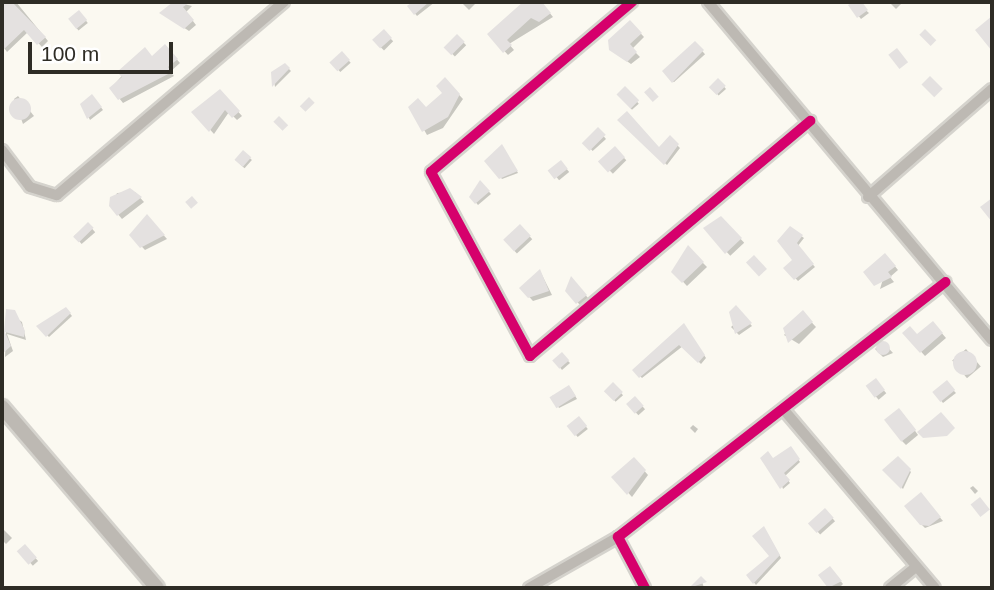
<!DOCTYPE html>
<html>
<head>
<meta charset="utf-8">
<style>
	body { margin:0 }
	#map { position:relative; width:994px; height:590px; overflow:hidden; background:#fbf9f1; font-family:Helvetica,sans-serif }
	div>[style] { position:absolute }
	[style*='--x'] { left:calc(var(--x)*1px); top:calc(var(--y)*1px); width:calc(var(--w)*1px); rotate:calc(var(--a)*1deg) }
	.shadow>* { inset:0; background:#0003; transform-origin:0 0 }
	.building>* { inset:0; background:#e4e1e0; transform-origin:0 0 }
	.round { border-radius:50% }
	.roads { filter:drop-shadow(2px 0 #d5d3cd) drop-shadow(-2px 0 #d5d3cd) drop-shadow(0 2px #d5d3cd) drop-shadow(0 -2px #d5d3cd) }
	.minor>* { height:10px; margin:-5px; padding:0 5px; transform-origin:5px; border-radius:5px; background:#bdb9b3 }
	.tertiary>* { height:14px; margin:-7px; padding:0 7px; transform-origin:7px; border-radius:7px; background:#bdb9b3 }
	.cycleway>* { height:10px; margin:-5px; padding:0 5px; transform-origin:5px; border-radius:5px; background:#d6006c }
	span { translate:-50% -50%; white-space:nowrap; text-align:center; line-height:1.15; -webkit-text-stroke:5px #fff; paint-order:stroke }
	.frame { position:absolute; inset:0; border:4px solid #2e2c25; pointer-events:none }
	.scale { position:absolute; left:28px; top:42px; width:145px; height:32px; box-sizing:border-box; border:4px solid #2e2c25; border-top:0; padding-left:9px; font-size:21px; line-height:24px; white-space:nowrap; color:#2e2c25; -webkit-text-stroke:5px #fff; paint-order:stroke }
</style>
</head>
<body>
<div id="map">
	<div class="shadow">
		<div style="clip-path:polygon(2px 2px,16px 2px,48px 41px,42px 47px,28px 32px,7px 52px,2px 45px)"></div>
		<div style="clip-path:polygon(176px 2px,192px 6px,186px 12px,196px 25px,189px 31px,162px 13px)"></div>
		<div style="clip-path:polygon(416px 2px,435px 2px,417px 16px,409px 6px)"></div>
		<div style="clip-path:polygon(461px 2px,477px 2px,469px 10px)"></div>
		<div style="clip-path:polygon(526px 2px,541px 2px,553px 17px,509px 44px,514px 50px,508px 55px,489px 34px)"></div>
		<div style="clip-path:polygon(856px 2px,869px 13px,861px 19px,851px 6px)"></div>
		<div style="clip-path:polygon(889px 2px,901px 2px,902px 3px,896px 9px)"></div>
		<div style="left:79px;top:12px;width:14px;height:12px;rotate:51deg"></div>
		<div style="clip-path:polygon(630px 22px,644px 37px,632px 49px,640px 57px,631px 64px,615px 53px)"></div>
		<div style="left:384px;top:32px;width:13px;height:13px;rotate:45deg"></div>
		<div style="left:457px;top:36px;width:13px;height:16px;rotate:45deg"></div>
		<div style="left:695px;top:43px;width:15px;height:42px;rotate:48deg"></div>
		<div style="clip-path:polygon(165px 46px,180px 63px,170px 72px,174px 76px,123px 103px,111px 88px,145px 50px,152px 58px)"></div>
		<div style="left:342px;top:53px;width:13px;height:14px;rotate:48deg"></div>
		<div style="clip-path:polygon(285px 65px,291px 71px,275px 87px,273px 73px)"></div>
		<div style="clip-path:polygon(445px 80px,463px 99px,443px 128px,427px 135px,411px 107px,427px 109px,445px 93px)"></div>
		<div style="left:718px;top:80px;width:12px;height:10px;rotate:48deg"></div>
		<div style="left:625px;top:88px;width:21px;height:9px;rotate:49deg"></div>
		<div style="clip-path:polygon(220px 91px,242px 116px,237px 120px,229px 112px,214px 134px,194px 112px)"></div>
		<div style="clip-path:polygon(18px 96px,34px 116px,23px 124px,14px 99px)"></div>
		<div style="clip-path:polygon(92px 96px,103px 110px,90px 120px,82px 104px)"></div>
		<div style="clip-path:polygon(620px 120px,659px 149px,670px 138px,680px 148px,667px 165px)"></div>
		<div style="left:598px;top:130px;width:12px;height:18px;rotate:48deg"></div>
		<div style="clip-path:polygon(503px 147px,518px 173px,502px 179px,487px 161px)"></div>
		<div style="left:615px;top:149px;width:16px;height:19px;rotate:45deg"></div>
		<div style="left:243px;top:152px;width:12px;height:11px;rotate:42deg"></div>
		<div style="left:561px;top:162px;width:13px;height:13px;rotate:51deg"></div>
		<div style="clip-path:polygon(480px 182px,491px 194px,478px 205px,472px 198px)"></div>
		<div style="clip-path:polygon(135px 192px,144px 202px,122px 219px,111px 206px,117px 193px)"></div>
		<div style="clip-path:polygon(147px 216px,167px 239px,145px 250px,131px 235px)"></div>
		<div style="left:721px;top:218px;width:34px;height:19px;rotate:47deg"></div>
		<div style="left:88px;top:224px;width:11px;height:18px;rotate:49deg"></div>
		<div style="left:520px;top:226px;width:18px;height:21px;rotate:47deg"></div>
		<div style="clip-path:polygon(790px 228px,804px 238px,797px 247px,815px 267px,798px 281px,786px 268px,795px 260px)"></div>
		<div style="clip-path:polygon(688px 248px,707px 267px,687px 286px,674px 272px)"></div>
		<div style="clip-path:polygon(889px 259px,898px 270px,890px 277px,894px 282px,880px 289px)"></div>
		<div style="clip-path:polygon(540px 271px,552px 295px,533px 301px,521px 288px)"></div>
		<div style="clip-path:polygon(572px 279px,588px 298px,580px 305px,567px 291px)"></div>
		<div style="clip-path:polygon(736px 308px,752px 326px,739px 335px,731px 327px,739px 320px)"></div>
		<div style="clip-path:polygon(7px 311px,22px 322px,26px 340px,7px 334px,13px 351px,5px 357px)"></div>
		<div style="clip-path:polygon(68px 311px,72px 316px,49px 337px,38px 326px)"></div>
		<div style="clip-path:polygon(803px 313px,816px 327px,799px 344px,784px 335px)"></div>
		<div style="clip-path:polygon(933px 323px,946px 338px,925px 356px,904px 333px,917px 336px)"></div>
		<div style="clip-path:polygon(685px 327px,706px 358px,701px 364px,683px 346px,642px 378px,634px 370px)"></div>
		<div style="clip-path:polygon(883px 342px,893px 353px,883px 357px,875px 349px)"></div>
		<div style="left:966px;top:349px;width:23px;height:18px;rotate:50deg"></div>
		<div style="clip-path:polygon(562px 355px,570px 363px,562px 370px,555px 361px)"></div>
		<div style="left:876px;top:381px;width:16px;height:10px;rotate:50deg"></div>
		<div style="left:613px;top:384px;width:15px;height:10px;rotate:48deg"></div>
		<div style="clip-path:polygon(950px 387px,956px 393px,943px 403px,935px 393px)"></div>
		<div style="clip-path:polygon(571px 389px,577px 399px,559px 408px,552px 396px)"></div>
		<div style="left:635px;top:398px;width:15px;height:9px;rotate:48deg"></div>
		<div style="clip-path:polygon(903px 414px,918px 435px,906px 445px,902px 441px)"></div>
		<div style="left:579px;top:418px;width:14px;height:13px;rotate:51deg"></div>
		<div style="clip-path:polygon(693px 425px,698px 429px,695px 433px,690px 428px)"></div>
		<div style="clip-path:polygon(792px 450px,800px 462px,785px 476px,790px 483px,783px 489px,773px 460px)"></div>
		<div style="clip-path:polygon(634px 459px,648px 475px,632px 497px,614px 477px)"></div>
		<div style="clip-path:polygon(898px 459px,911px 472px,903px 489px,885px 470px)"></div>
		<div style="clip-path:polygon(973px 486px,978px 491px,975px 494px,970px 488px)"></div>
		<div style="clip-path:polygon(924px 498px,943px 521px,925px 528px,921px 524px)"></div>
		<div style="left:825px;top:510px;width:15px;height:20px;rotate:48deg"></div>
		<div style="clip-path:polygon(2px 528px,12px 538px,6px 544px,2px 540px)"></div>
		<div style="clip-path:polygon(766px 531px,781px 558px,756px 585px,748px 575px,771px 557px)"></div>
		<div style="left:25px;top:546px;width:20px;height:7px;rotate:49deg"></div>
		<div style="clip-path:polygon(830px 568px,843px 584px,839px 588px,829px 588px,820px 575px)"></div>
		<div style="clip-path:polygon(701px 578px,704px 588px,690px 588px)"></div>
	</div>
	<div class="building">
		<div style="clip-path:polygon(2px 2px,12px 2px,46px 37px,37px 45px,24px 30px,2px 51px)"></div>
		<div style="clip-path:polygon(173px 2px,190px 2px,183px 7px,194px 20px,184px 29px,159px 13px)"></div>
		<div style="clip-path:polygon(412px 2px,429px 2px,414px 15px,407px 6px)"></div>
		<div style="clip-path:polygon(523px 2px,542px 2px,551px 13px,539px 22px,531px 18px,507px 40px,512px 45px,503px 53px,487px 34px)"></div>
		<div style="clip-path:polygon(853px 2px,862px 2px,868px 10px,857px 18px,848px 5px)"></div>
		<div style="left:79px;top:10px;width:13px;height:14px;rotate:51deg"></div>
		<div style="clip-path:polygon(992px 16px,992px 51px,975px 30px)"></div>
		<div style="clip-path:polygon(630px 20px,642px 33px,630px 44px,637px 52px,627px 62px,609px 50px,608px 40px)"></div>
		<div style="left:384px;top:29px;width:12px;height:16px;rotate:48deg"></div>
		<div style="left:925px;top:29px;width:16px;height:8px;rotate:45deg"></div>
		<div style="left:457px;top:34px;width:11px;height:19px;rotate:45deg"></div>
		<div style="clip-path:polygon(695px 41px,704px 50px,672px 83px,662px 71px)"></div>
		<div style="clip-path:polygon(165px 44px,178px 59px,168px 67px,172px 72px,118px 100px,109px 88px,122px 77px,117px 72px,145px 47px,152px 56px)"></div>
		<div style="left:897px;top:48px;width:18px;height:11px;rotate:52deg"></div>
		<div style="left:342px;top:51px;width:12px;height:17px;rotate:48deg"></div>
		<div style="clip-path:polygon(285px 63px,290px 68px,272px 87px,271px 72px)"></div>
		<div style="left:930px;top:76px;width:18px;height:12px;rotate:45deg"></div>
		<div style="clip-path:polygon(445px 77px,460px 94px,448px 117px,422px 132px,408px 107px,418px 98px,426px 107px,442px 93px,436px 86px)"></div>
		<div style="left:718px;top:78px;width:11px;height:13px;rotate:45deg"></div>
		<div style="left:625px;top:86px;width:20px;height:12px;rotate:45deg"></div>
		<div style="left:650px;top:87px;width:13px;height:8px;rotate:48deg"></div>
		<div style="clip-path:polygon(220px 89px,240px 111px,232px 118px,225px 110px,209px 132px,191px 112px)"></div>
		<div style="clip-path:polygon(92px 94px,102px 107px,87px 119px,80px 104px)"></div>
		<div style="left:309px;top:97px;width:8px;height:13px;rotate:45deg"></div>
		<div class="round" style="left:9px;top:98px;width:22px;height:22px"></div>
		<div style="clip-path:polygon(627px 111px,659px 147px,670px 135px,679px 144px,664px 165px,617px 120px)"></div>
		<div style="left:279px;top:116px;width:13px;height:8px;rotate:45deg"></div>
		<div style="left:598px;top:127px;width:11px;height:23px;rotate:45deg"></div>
		<div style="clip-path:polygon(502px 144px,518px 171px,499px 179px,484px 161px)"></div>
		<div style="left:615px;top:146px;width:15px;height:23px;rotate:48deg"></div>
		<div style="left:243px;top:150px;width:11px;height:13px;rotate:41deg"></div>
		<div style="left:561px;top:160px;width:11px;height:17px;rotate:52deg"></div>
		<div style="clip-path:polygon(480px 180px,490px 191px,475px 204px,469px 197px)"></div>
		<div style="clip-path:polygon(130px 188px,142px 197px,117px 216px,109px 206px,110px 197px)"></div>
		<div style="left:192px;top:196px;width:9px;height:9px;rotate:49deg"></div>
		<div style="clip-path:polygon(992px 198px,992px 222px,980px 207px)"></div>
		<div style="clip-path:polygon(147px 214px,165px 235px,140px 248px,129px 235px)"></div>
		<div style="clip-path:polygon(721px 216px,742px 238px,725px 254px,703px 228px)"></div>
		<div style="left:88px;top:222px;width:8px;height:21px;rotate:45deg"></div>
		<div style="left:520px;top:224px;width:16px;height:23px;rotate:47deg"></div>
		<div style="clip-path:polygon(790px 226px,803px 235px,797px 243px,814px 264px,794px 280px,783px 268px,792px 260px,777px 241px)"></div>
		<div style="clip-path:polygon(688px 245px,704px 262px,682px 283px,671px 272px)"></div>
		<div style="clip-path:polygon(885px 253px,896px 266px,888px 272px,892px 277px,874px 286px,863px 272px)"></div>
		<div style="left:754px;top:255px;width:19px;height:11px;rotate:47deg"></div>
		<div style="clip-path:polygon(540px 269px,549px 291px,528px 298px,519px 288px)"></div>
		<div style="clip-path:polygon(571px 276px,587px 295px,576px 304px,565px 291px)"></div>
		<div style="clip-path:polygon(736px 305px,752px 323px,735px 334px,729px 312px)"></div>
		<div style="clip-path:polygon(66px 307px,71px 313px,46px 337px,36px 326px)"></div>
		<div style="clip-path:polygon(6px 309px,15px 310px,25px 331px,24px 337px,5px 332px,11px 346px,2px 354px)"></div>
		<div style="clip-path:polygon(803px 310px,813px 322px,788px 343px,783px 328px)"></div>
		<div style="clip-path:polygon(933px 321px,943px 333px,920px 353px,902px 333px,910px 326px,917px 334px)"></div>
		<div style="clip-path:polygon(684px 323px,705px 355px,698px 363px,679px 345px,639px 378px,632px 370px)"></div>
		<div class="round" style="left:876px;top:341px;width:14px;height:14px"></div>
		<div class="round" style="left:953px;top:351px;width:24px;height:24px"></div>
		<div style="left:562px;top:352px;width:11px;height:13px;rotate:49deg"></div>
		<div style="left:876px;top:378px;width:15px;height:13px;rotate:53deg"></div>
		<div style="left:947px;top:380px;width:13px;height:19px;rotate:51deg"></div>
		<div style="left:613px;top:382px;width:14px;height:13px;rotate:45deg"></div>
		<div style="left:569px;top:385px;width:13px;height:23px;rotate:58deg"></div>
		<div style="left:635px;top:396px;width:13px;height:12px;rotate:48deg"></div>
		<div style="left:899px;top:408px;width:28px;height:19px;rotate:52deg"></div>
		<div style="clip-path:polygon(941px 412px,955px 428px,947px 436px,923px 438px,917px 432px)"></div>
		<div style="left:579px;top:416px;width:13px;height:16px;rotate:51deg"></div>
		<div style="clip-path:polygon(791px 446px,800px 459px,784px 473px,790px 480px,780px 489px,760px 458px,768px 451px,773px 458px)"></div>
		<div style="clip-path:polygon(898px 456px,911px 469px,901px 489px,882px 470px)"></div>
		<div style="clip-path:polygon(634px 457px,646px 470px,627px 495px,611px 477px)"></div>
		<div style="clip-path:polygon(921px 492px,941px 517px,929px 526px,920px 525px,904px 506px)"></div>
		<div style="left:980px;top:497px;width:16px;height:12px;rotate:52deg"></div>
		<div style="left:825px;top:508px;width:13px;height:23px;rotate:48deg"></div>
		<div style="clip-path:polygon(764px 526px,780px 555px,753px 584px,746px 575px,769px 556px,752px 536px)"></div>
		<div style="left:25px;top:544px;width:18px;height:11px;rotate:49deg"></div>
		<div style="clip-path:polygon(830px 566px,842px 581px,828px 588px,818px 575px)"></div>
		<div style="clip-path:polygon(701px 576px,707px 582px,689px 588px)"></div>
	</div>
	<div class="roads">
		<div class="minor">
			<div style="--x:632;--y:2;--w:263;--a:139.8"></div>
			<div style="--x:431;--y:172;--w:209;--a:61.7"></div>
			<div style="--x:530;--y:356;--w:366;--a:-40"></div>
			<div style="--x:708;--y:2;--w:441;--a:50"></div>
			<div style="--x:2;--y:150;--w:46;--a:52.9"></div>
			<div style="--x:30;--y:187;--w:28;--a:17"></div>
			<div style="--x:57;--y:195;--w:298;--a:-40.4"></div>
			<div style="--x:868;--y:197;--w:164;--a:-41.1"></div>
			<div style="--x:784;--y:410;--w:233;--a:49.7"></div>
			<div style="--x:529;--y:588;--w:103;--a:-29.8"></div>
			<div style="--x:645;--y:588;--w:58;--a:-117.9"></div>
			<div style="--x:618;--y:537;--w:415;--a:-37.9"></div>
			<div style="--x:890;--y:588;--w:33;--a:-39"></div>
		</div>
		<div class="tertiary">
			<div style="--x:2;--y:407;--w:238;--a:49.4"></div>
		</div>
	</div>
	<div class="cycleway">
		<div style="--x:632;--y:2;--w:263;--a:139.8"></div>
		<div style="--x:431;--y:172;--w:209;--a:61.7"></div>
		<div style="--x:530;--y:356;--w:366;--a:-40"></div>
		<div style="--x:645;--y:588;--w:58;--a:-117.9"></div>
		<div style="--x:618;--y:537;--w:415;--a:-37.9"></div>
	</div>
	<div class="frame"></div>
	<div class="scale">100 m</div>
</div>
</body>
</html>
